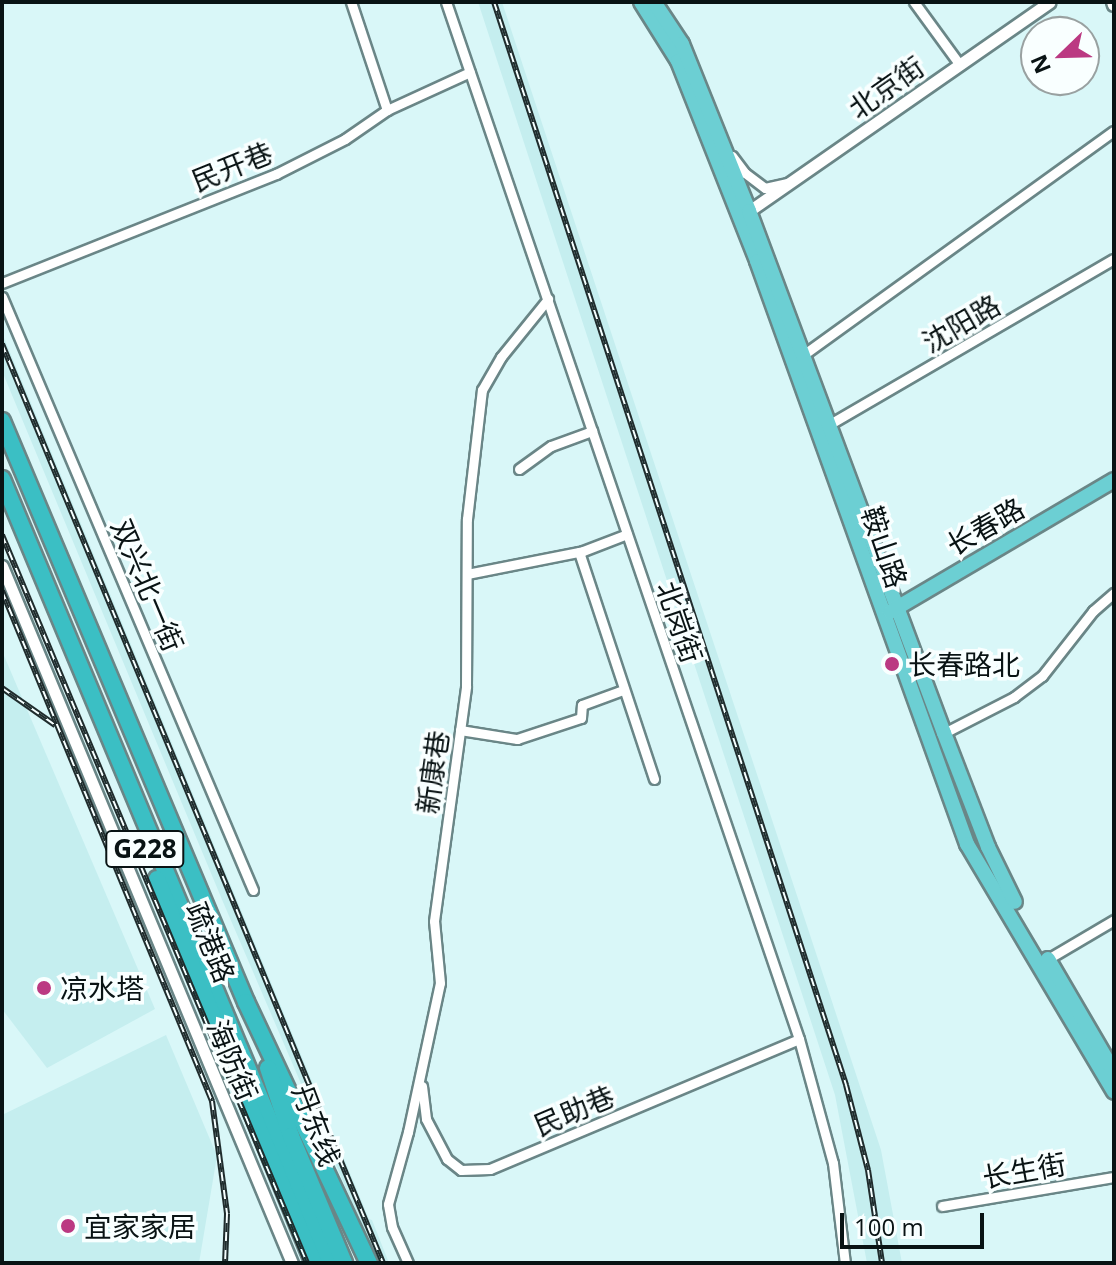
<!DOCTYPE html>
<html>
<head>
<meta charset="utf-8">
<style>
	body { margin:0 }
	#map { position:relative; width:1116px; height:1265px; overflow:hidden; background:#d9f7f8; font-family:"Open Sans","Noto Sans SC",sans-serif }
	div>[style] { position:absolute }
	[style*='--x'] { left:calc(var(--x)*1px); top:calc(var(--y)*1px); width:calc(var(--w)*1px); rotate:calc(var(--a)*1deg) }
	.built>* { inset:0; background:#c5eeef }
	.roads { filter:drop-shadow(2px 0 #6a8687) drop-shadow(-2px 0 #6a8687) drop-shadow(0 2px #6a8687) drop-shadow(0 -2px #6a8687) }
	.minor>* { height:9px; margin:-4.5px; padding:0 4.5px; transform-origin:4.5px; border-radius:4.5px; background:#fff }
	.tertiary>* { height:11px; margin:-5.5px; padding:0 5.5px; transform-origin:5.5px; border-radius:5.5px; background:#fff }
	.secondary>* { height:12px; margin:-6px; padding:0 6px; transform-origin:6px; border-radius:6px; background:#fff }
	.primary>* { height:14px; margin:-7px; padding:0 7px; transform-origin:7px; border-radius:7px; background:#6ccfd3 }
	.trunk>* { height:16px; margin:-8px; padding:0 8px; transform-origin:8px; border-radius:8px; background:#3bbfc4 }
	.rail>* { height:6px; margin-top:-3px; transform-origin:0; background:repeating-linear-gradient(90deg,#f9ffff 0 9px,#202c2d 0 18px); box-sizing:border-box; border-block:2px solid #202c2d }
	.dots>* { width:22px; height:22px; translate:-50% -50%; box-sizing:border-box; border:4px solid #f9ffff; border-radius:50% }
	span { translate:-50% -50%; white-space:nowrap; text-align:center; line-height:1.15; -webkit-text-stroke:7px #f9ffff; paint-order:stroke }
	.shield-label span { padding:2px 6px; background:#f9ffff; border:2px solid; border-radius:6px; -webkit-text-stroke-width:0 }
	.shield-label { font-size:26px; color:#091314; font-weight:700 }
	.street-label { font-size:28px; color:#091314 }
	.poi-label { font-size:28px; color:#091314 }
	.left { translate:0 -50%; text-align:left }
	.frame { position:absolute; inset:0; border:4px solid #091314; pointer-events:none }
	.north { position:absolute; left:1020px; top:16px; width:80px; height:80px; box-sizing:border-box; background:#f9ffff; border:2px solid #99a1a1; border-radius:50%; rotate:247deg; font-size:22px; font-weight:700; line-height:32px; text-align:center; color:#091314 }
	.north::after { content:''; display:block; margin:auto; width:28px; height:36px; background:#bb3982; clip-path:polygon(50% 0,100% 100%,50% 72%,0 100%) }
	.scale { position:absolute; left:840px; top:1213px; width:144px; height:36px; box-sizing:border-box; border:4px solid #091314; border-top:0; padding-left:10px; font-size:24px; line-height:28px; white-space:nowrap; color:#091314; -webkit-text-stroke:6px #f9ffff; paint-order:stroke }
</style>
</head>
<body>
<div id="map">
	<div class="built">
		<div style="clip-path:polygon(478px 2px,502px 2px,881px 1150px,902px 1263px,867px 1263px,835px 1095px)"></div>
		<div style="clip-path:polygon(2px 333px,369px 1219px,372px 1220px,389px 1263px,378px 1263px,223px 902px,2px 371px)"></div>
		<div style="clip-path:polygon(2px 651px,155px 1009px,47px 1068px,2px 1009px)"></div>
		<div style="clip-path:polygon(166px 1035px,217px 1156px,199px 1263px,2px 1263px,2px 1115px)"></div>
	</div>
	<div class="roads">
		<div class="minor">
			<div style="--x:351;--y:2;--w:114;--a:71.6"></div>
			<div style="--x:446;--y:2;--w:1095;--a:71.2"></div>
			<div style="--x:799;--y:1039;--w:129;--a:74.7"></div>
			<div style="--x:833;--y:1163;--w:101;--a:83.2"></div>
			<div style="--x:914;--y:2;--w:78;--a:53.9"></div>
			<div style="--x:732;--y:156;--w:21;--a:53"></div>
			<div style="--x:745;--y:173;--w:25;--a:37"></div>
			<div style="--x:765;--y:188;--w:23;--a:-13"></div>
			<div style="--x:2;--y:283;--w:295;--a:-21.7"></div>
			<div style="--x:276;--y:174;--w:77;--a:-26.9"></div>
			<div style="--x:345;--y:139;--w:51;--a:-34.6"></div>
			<div style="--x:387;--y:110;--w:91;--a:-24.6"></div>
			<div style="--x:2;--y:297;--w:644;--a:67.06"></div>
			<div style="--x:803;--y:355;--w:383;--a:-35.8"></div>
			<div style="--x:830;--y:424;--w:328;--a:-30.2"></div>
			<div style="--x:519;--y:469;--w:39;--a:-36"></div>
			<div style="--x:551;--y:446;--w:44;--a:-20.1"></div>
			<div style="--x:579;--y:552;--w:239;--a:71.7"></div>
			<div style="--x:467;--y:574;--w:118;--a:-11.2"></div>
			<div style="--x:583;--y:551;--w:47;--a:-21.1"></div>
			<div style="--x:460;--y:730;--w:58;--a:9"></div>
			<div style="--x:517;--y:739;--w:67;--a:-18.2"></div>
			<div style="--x:581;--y:718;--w:13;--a:-86"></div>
			<div style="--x:582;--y:705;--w:44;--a:-20.1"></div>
			<div style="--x:944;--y:733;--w:79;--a:-27.2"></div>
			<div style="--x:1014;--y:697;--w:35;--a:-37"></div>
			<div style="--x:1042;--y:676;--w:83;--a:-51.9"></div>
			<div style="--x:1093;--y:611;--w:28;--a:-41"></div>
			<div style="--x:1046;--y:960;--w:79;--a:-30.5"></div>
			<div style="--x:422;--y:1086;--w:33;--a:83"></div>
			<div style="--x:426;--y:1119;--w:45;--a:62.3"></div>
			<div style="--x:447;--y:1159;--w:18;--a:38"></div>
			<div style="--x:461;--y:1170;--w:29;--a:-2"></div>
			<div style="--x:490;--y:1169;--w:335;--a:-22.8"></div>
			<div style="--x:942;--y:1206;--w:174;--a:-9.6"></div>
			<div style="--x:408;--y:1263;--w:39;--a:-114"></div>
			<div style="--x:392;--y:1227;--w:23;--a:-100"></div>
			<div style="--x:388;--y:1204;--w:75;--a:-74.5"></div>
			<div style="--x:408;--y:1132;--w:152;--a:-77.9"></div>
			<div style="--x:440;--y:983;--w:62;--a:-95.5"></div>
			<div style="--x:434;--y:921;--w:237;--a:-82.2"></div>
			<div style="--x:466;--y:686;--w:167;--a:-89.7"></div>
			<div style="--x:467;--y:519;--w:130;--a:-83.4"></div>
			<div style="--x:482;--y:390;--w:38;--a:-60"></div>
			<div style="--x:501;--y:357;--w:75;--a:-51"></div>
		</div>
		<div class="tertiary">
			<div style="--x:749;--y:211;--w:366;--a:-34.8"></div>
			<div style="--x:2;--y:566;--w:755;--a:67.41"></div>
		</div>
		<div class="secondary">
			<div style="--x:1113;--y:2;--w:3;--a:72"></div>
		</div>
		<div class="primary">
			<div style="--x:641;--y:2;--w:70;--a:57.9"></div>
			<div style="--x:678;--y:61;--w:215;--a:68.4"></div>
			<div style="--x:757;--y:261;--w:620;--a:70.19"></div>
			<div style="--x:967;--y:844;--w:288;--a:59.3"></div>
			<div style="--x:654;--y:2;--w:50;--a:56.3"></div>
			<div style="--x:682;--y:44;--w:180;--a:68.1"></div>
			<div style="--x:749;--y:211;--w:557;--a:69.52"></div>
			<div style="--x:944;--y:733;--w:122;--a:68.9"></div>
			<div style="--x:988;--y:847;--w:61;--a:63.9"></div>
			<div style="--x:890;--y:612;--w:260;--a:-30.5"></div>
			<div style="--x:1048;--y:959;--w:131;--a:59.7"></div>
		</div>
		<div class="trunk">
			<div style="--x:2;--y:421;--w:630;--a:67.22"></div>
			<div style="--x:246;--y:1002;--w:289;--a:64.8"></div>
			<div style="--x:2;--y:479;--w:849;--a:67.36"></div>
			<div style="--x:157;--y:879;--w:415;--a:67.8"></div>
			<div style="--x:268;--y:1068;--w:72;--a:71.3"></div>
			<div style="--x:291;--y:1136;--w:138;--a:67.3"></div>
		</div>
	</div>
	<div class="rail">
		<div style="--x:494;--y:2;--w:1139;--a:71.99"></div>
		<div style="--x:846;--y:1085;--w:88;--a:75.5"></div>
		<div style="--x:868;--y:1170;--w:94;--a:81.4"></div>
		<div style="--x:2;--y:344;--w:995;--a:67.48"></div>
		<div style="--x:2;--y:535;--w:789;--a:67.27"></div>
		<div style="--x:2;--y:591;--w:552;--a:67.62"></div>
		<div style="--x:212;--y:1101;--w:114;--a:82.4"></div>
		<div style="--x:227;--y:1214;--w:49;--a:92.3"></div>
		<div style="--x:2;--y:688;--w:65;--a:34.9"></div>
	</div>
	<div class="dots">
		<div style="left:892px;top:664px;background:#bb3982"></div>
		<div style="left:44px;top:988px;background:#bb3982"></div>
		<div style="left:68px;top:1226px;background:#bb3982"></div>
	</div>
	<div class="shield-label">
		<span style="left:145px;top:849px">G228</span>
	</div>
	<div class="street-label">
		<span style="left:886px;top:87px;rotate:-35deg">北京街</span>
		<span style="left:232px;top:166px;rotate:-22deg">民开巷</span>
		<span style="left:961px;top:323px;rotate:-30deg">沈阳路</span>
		<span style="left:985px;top:526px;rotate:-30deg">长春路</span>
		<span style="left:885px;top:547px;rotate:71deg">鞍山路</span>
		<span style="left:148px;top:585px;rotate:67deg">双兴北一街</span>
		<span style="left:680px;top:622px;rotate:71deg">北岗街</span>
		<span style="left:432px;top:772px;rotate:-82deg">新康巷</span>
		<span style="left:211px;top:942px;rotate:68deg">疏港路</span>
		<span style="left:233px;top:1060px;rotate:67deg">海防街</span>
		<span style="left:574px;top:1110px;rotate:-23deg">民助巷</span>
		<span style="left:317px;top:1125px;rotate:69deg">丹东线</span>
		<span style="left:1024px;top:1170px;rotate:-10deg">长生街</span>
	</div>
	<div class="poi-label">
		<span class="left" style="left:908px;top:664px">长春路北</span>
		<span class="left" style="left:60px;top:988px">凉水塔</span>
		<span class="left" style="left:84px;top:1226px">宜家家居</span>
	</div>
	<div class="frame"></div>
	<div class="north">N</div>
	<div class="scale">100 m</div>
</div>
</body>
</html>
